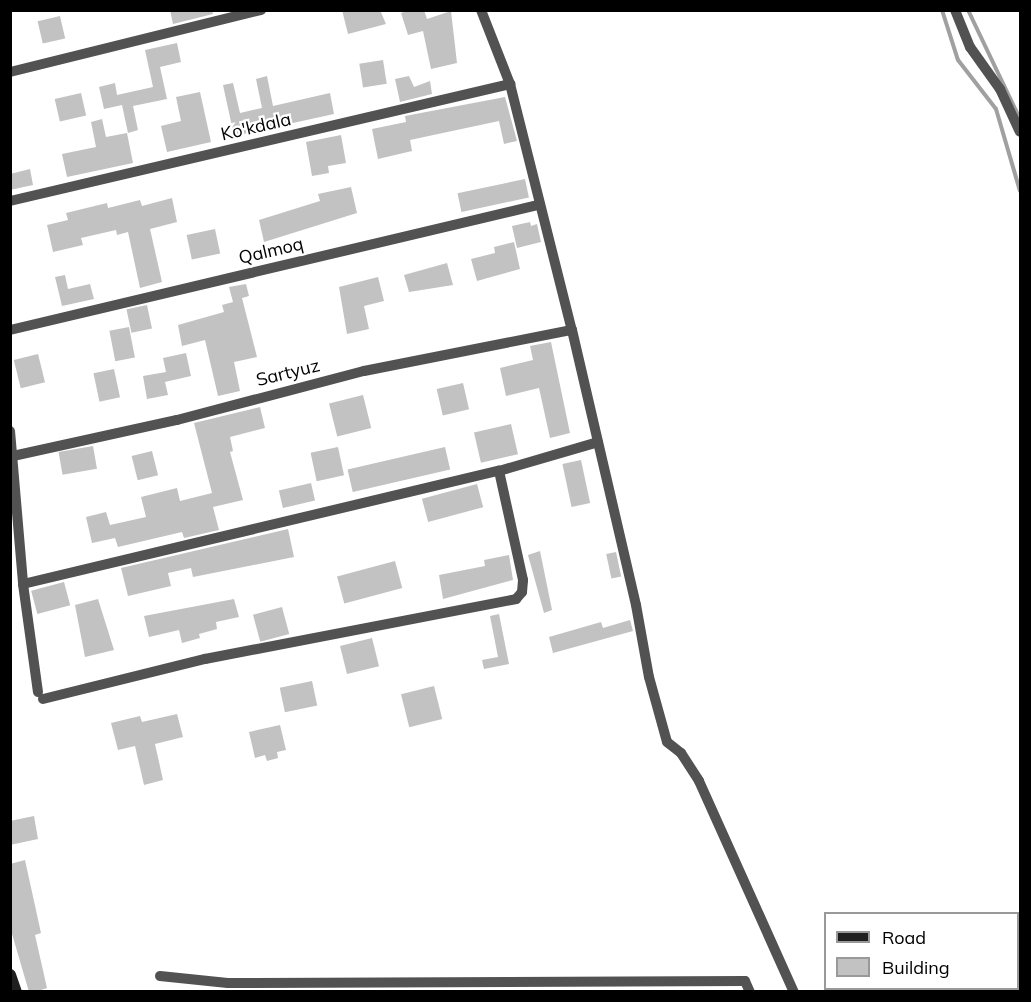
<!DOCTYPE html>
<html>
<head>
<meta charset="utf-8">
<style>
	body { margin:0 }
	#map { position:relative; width:1031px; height:1002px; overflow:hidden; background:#fff; font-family:Mulish,sans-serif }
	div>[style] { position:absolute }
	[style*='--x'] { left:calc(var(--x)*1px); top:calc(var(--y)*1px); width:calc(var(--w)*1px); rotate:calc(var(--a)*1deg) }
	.stream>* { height:4px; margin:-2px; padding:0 2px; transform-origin:2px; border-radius:2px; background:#a0a0a0 }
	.building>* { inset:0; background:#c2c2c2; transform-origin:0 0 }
	.minor>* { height:10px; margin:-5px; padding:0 5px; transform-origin:5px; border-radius:5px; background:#525252 }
	.secondary>* { height:12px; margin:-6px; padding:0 6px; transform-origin:6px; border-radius:6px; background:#1f1f1f }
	span { translate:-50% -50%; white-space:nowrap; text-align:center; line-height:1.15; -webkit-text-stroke:4.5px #fff; paint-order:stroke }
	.street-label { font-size:18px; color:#000 }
	.frame { position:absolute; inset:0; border:12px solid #000; pointer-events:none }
	.legend { position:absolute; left:824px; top:912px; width:195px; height:78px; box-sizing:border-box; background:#fff; border:2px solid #999; margin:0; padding:8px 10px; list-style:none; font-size:18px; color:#000 }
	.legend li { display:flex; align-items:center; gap:12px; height:30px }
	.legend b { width:30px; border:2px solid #999 }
</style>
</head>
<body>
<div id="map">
	<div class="stream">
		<div style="--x:942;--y:10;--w:52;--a:72.3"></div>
		<div style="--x:958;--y:60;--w:62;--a:52.2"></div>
		<div style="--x:996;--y:109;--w:85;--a:73.7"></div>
		<div style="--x:968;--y:10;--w:121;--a:64.5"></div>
	</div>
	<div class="building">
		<div style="clip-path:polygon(170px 10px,212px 10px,213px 14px,173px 24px)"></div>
		<div style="clip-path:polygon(342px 10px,380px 10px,386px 24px,348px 34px)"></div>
		<div style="clip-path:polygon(410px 10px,424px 10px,427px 19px,451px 11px,457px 63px,431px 69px,423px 31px,408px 35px,401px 13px)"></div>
		<div style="left:60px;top:16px;width:23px;height:23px;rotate:77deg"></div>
		<div style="clip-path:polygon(177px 43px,181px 62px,160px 67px,167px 99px,133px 106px,138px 130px,128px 133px,122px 105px,104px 109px,99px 87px,115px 83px,117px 95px,153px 87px,145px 50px)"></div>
		<div style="left:383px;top:60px;width:24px;height:24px;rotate:81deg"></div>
		<div style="clip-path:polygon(267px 76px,273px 106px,330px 93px,334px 114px,234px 136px,223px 85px,233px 83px,240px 113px,262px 108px,256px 79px)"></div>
		<div style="clip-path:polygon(409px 76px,414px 87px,430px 81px,432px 94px,400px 102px,395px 79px)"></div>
		<div style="clip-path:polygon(200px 92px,211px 142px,167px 152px,161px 126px,181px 121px,176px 97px)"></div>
		<div style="left:81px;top:93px;width:23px;height:27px;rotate:77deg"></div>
		<div style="clip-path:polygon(505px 97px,517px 141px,504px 144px,499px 121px,410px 140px,412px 151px,378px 159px,372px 129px,406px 122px,405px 116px)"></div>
		<div style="clip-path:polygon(102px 119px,106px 137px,127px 133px,133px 163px,67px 177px,62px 154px,96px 147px,91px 122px)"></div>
		<div style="clip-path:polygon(341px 135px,346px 163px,328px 166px,329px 173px,312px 176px,306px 142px)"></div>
		<div style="clip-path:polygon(30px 169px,33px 185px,10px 190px,10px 174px)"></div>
		<div style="left:525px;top:179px;width:19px;height:69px;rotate:78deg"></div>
		<div style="clip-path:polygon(351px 187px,357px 213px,264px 242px,259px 220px,320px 201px,318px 194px)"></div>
		<div style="clip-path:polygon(172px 198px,177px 222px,150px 229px,162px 282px,140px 288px,128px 232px,117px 235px,116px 230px,81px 238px,83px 245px,53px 252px,47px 225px,68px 220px,66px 213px,107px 203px,108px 208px,140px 200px,142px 206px)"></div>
		<div style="clip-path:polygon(530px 222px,531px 226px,537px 224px,541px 242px,517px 248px,512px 226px)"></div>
		<div style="left:215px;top:229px;width:25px;height:29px;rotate:78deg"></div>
		<div style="clip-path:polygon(514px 242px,520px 269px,477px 281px,471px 259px,495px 253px,494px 247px)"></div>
		<div style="clip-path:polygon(447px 263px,453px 285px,409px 292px,404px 275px)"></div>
		<div style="clip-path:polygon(65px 275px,68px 289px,90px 284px,94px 299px,62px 306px,55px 277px)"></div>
		<div style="clip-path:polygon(378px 277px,384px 301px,364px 306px,369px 329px,347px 334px,339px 287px)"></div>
		<div style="clip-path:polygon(246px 284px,249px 296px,242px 298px,257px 357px,234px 362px,240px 391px,218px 396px,205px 340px,182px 346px,178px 325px,224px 312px,222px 305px,233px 302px,229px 287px)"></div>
		<div style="left:147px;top:305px;width:24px;height:21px;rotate:78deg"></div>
		<div style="left:129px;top:327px;width:31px;height:20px;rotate:79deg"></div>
		<div style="clip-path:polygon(551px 342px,570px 433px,550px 438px,539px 388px,506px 396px,500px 368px,533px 360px,530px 346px)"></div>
		<div style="clip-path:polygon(186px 353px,191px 376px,165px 382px,168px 395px,147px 399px,143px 376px,166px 372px,163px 358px)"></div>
		<div style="left:38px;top:354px;width:29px;height:25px;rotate:76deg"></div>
		<div style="left:114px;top:369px;width:29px;height:21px;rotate:78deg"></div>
		<div style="left:463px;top:383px;width:27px;height:27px;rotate:77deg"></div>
		<div style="left:363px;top:395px;width:34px;height:35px;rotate:76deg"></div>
		<div style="clip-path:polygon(260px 407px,265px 428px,230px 437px,233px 451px,230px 452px,243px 500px,213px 507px,219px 530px,184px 538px,182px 532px,118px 547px,115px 538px,92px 543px,86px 517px,106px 512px,110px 525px,146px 517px,141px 497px,177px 488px,180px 501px,212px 493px,194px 423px)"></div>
		<div style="left:511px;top:424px;width:31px;height:38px;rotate:77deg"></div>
		<div style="left:93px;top:446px;width:23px;height:35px;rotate:80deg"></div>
		<div style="left:338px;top:447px;width:29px;height:28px;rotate:78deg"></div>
		<div style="left:445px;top:447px;width:23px;height:100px;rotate:77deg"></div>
		<div style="left:152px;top:451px;width:25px;height:21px;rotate:76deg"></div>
		<div style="left:581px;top:460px;width:44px;height:19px;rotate:78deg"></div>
		<div style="left:311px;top:483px;width:18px;height:33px;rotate:77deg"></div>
		<div style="left:477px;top:484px;width:24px;height:57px;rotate:75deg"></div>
		<div style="clip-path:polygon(288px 529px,294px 557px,193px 577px,191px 568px,168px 573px,171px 586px,128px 596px,121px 568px)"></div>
		<div style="clip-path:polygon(540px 551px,552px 610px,544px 613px,528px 555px)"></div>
		<div style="left:616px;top:552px;width:25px;height:10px;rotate:78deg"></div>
		<div style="clip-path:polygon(509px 555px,513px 580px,443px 599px,439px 575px,485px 566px,484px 560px)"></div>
		<div style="left:395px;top:561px;width:28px;height:60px;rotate:75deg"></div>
		<div style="left:64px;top:582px;width:24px;height:34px;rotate:75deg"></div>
		<div style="clip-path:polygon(98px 599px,114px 650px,85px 657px,75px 605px)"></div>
		<div style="clip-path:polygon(234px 599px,239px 617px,216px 622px,217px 629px,199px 634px,200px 638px,182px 643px,179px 630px,149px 637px,144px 616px)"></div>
		<div style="left:282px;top:607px;width:28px;height:30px;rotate:75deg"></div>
		<div style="clip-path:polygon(499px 614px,509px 664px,484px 669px,482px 660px,498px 657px,490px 616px)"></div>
		<div style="clip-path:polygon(630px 620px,633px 631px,553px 653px,549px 637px,601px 622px,603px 628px)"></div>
		<div style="left:372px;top:638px;width:29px;height:33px;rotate:76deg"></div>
		<div style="left:312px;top:681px;width:25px;height:33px;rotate:78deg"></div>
		<div style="left:434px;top:686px;width:34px;height:34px;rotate:76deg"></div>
		<div style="clip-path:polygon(177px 714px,183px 737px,155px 744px,163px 780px,144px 785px,135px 746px,118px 750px,111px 723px,140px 716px,142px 722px)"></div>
		<div style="clip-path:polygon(280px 725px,286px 750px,277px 752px,278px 758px,267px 761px,265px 755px,255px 758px,249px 732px)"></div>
		<div style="clip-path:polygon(34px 816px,38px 839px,10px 845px,10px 821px)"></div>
		<div style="clip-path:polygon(25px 860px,41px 933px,35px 935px,47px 988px,35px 992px,29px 992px,10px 927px,10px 864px)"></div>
	</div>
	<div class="minor">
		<div style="--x:481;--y:10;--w:79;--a:68.6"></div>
		<div style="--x:510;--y:84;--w:254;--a:75.9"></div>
		<div style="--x:572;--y:330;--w:282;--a:76.9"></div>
		<div style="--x:636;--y:605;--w:73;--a:79.8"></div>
		<div style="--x:649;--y:677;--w:67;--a:74.5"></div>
		<div style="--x:667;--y:742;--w:18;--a:38"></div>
		<div style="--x:681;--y:753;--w:33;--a:57"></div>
		<div style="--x:699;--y:781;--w:231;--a:65.8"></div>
		<div style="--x:955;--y:10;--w:40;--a:68"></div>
		<div style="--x:970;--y:47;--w:52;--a:54.5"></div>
		<div style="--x:1000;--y:89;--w:47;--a:65.1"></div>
		<div style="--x:10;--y:72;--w:259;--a:-13.9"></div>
		<div style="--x:10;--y:201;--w:514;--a:-13.17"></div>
		<div style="--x:10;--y:330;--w:543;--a:-13.32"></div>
		<div style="--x:10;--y:431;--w:154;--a:85.1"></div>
		<div style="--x:23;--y:584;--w:109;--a:82.1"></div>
		<div style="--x:13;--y:456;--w:168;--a:-12.4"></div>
		<div style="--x:177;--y:420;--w:193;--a:-14.7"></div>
		<div style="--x:364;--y:371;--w:212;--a:-11.2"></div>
		<div style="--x:23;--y:584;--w:489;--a:-13.4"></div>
		<div style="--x:499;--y:471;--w:103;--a:-16.3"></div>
		<div style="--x:43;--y:699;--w:167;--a:-13.9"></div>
		<div style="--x:205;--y:659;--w:317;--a:-10.9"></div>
		<div style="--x:516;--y:599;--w:9;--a:-49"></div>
		<div style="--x:522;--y:592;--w:12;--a:-85"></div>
		<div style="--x:523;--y:580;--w:112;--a:-102.4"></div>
		<div style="--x:160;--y:976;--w:68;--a:5.9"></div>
		<div style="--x:228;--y:983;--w:517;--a:-0.22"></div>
		<div style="--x:745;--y:981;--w:12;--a:66"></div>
	</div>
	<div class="secondary">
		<div style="--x:10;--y:975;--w:18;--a:71"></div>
	</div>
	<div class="street-label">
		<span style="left:256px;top:127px;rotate:-13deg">Ko'kdala</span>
		<span style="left:271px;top:251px;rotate:-13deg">Qalmoq</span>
		<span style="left:288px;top:373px;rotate:-14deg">Sartyuz</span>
	</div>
	<div class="frame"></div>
	<ul class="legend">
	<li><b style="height:8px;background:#1f1f1f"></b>Road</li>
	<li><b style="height:16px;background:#c2c2c2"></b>Building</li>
	</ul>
</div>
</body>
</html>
